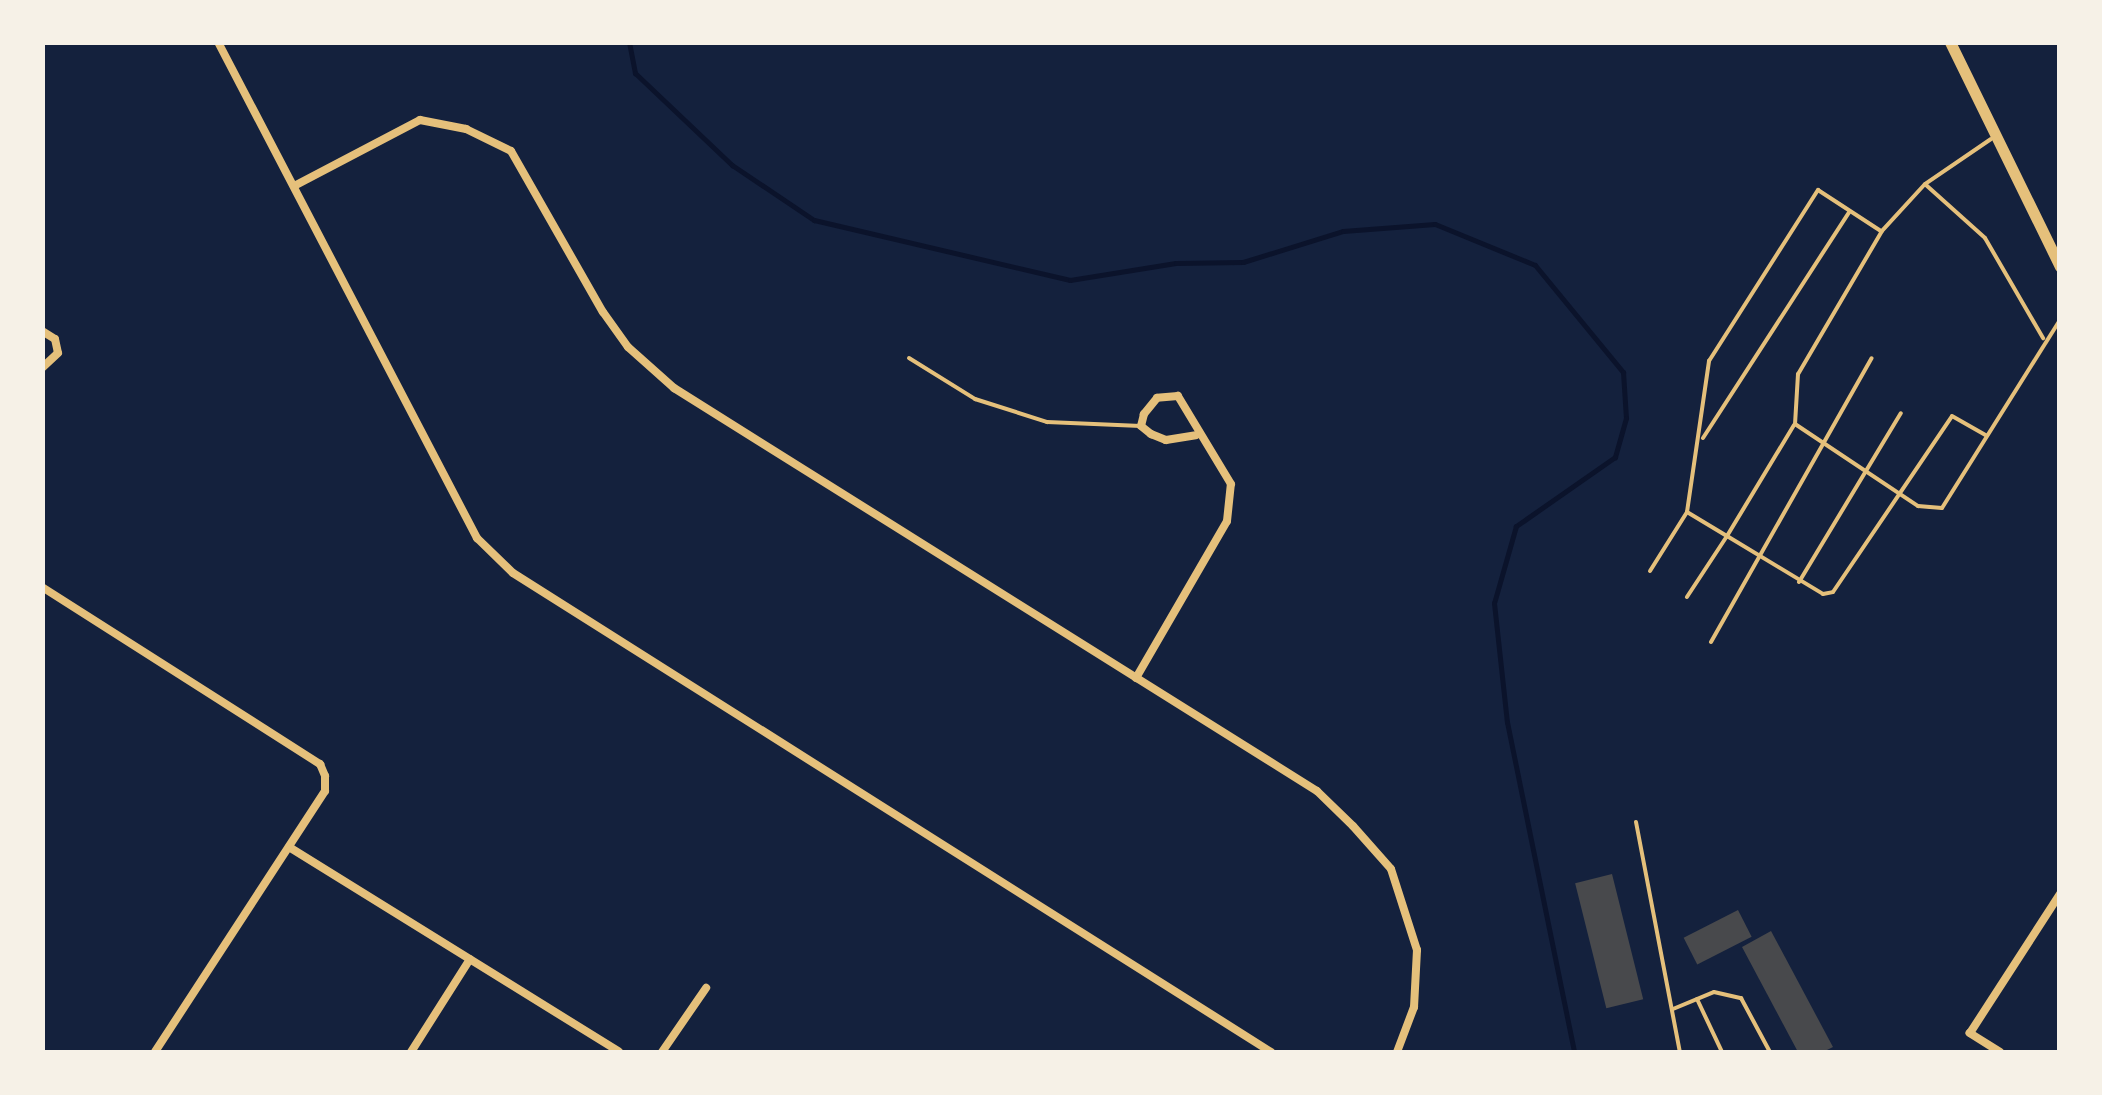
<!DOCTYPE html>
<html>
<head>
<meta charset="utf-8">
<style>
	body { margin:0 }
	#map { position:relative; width:2102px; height:1095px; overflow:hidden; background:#14213d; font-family:Lato,sans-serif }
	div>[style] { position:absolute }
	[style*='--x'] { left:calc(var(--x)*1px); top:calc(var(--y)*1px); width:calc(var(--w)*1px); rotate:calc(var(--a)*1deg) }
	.stream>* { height:5px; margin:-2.5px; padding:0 2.5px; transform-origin:2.5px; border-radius:2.5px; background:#0b132b }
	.building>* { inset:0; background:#48494c; transform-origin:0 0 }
	.service>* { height:4px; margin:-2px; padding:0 2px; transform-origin:2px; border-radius:2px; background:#e5c07b }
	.minor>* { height:8px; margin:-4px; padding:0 4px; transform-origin:4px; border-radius:4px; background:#e5c07b }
	.secondary>* { height:11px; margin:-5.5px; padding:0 5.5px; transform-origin:5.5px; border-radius:5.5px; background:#e5c07b }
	span { translate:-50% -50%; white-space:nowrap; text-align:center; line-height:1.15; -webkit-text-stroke:8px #f6f1e7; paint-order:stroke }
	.frame { position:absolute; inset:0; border:45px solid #f6f1e7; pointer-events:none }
</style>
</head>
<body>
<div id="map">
	<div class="stream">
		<div style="--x:629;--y:42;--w:32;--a:79"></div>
		<div style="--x:635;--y:73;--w:134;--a:43.5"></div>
		<div style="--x:732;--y:165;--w:99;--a:33.9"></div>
		<div style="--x:814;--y:220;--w:263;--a:13.2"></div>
		<div style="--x:1070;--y:280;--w:107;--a:-9.1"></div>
		<div style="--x:1176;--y:263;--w:67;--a:-0.9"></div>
		<div style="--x:1243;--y:262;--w:105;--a:-17.2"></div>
		<div style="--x:1343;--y:231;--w:92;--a:-4.4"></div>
		<div style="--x:1435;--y:224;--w:108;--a:22.3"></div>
		<div style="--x:1535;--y:265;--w:139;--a:50.6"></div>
		<div style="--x:1623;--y:372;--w:46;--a:86.3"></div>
		<div style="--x:1626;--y:418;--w:41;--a:105.8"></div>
		<div style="--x:1615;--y:457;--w:121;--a:145.1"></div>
		<div style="--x:1516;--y:526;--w:80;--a:105.9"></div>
		<div style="--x:1494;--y:603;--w:120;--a:83.8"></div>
		<div style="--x:1507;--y:722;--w:337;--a:78.5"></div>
	</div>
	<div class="building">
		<div style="left:1612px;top:874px;width:129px;height:38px;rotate:76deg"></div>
		<div style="left:1738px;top:910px;width:30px;height:61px;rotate:63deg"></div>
		<div style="clip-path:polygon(1771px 931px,1833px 1047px,1823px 1052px,1798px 1052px,1742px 947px)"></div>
	</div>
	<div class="service">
		<div style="--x:1991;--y:139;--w:80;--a:145.7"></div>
		<div style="--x:1925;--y:184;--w:64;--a:132.5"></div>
		<div style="--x:1882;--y:231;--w:166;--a:120.4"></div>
		<div style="--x:1798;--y:374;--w:50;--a:93.4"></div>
		<div style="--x:1795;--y:424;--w:148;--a:33.7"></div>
		<div style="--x:1918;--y:506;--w:24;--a:5"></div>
		<div style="--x:1942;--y:508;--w:222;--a:-57.9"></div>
		<div style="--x:1926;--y:185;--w:79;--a:41.9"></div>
		<div style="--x:1985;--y:238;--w:116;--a:59.9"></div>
		<div style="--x:909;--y:358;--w:78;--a:31.8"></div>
		<div style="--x:975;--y:399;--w:76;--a:17.7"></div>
		<div style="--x:1047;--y:422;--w:94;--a:2.4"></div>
		<div style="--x:1794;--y:425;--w:130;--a:121.1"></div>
		<div style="--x:1727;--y:536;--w:112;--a:31.1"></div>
		<div style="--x:1823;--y:594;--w:10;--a:-11"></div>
		<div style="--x:1833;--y:592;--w:212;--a:-55.9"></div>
		<div style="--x:1952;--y:416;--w:40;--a:29.7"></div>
		<div style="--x:1703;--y:438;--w:270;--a:-57.1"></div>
		<div style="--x:1687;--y:512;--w:153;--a:-81.7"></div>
		<div style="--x:1709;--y:361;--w:203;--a:-57.5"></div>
		<div style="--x:1818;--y:190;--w:75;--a:33.1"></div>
		<div style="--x:1650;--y:571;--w:70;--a:-57.9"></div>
		<div style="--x:1687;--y:512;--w:47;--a:31"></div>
		<div style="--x:1727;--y:536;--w:73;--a:123.3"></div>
		<div style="--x:1799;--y:582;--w:197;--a:-58.9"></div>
		<div style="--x:1711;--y:642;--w:326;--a:-60.5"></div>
		<div style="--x:1636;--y:822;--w:234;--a:79.2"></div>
		<div style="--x:1697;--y:999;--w:59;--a:64.7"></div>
		<div style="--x:1673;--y:1009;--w:44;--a:-22.5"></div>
		<div style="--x:1714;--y:992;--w:28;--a:13"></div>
		<div style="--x:1741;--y:998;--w:61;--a:61.8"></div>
	</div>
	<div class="minor">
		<div style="--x:218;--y:42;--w:560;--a:62.43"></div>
		<div style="--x:477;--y:538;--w:50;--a:44.2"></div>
		<div style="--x:513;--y:573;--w:897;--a:32.29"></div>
		<div style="--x:296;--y:185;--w:140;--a:-27.7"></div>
		<div style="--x:420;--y:120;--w:47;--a:11.1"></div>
		<div style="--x:466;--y:129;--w:50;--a:26.1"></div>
		<div style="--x:511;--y:151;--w:185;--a:60.3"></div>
		<div style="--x:603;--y:312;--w:43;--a:54.5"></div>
		<div style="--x:628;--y:347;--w:62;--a:41.7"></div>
		<div style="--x:674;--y:388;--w:759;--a:32.08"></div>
		<div style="--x:1317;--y:791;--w:50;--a:44.2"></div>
		<div style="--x:1353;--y:826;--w:57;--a:48.5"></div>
		<div style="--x:1391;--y:869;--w:85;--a:72.2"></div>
		<div style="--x:1417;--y:950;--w:57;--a:93"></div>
		<div style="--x:1414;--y:1007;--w:48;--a:110.7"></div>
		<div style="--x:42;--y:331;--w:15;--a:32"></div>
		<div style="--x:55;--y:339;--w:14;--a:78"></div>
		<div style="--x:58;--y:353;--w:22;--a:137"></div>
		<div style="--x:42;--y:587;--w:330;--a:32.5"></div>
		<div style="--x:320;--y:764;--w:13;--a:67"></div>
		<div style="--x:325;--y:776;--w:15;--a:90"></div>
		<div style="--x:325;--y:791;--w:311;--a:123.1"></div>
		<div style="--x:1136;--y:678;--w:181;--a:-59.9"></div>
		<div style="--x:1227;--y:521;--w:37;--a:-84"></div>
		<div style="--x:1231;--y:484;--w:103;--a:-121.1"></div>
		<div style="--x:1178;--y:396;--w:21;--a:175"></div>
		<div style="--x:1157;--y:398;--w:21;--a:129"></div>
		<div style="--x:1144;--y:414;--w:12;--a:104"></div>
		<div style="--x:1141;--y:426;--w:13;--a:39"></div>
		<div style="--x:1151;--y:434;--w:16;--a:22"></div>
		<div style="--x:1166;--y:440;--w:30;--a:-9"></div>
		<div style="--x:289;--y:847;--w:388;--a:31.8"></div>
		<div style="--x:411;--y:1052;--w:110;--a:-57.6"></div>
		<div style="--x:662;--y:1052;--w:78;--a:-55.5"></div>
		<div style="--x:2000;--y:1052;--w:36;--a:-148"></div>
		<div style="--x:1970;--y:1033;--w:166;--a:-57.1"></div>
	</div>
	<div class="secondary">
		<div style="--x:1950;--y:42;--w:250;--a:63.9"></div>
	</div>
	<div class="frame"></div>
</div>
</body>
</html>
